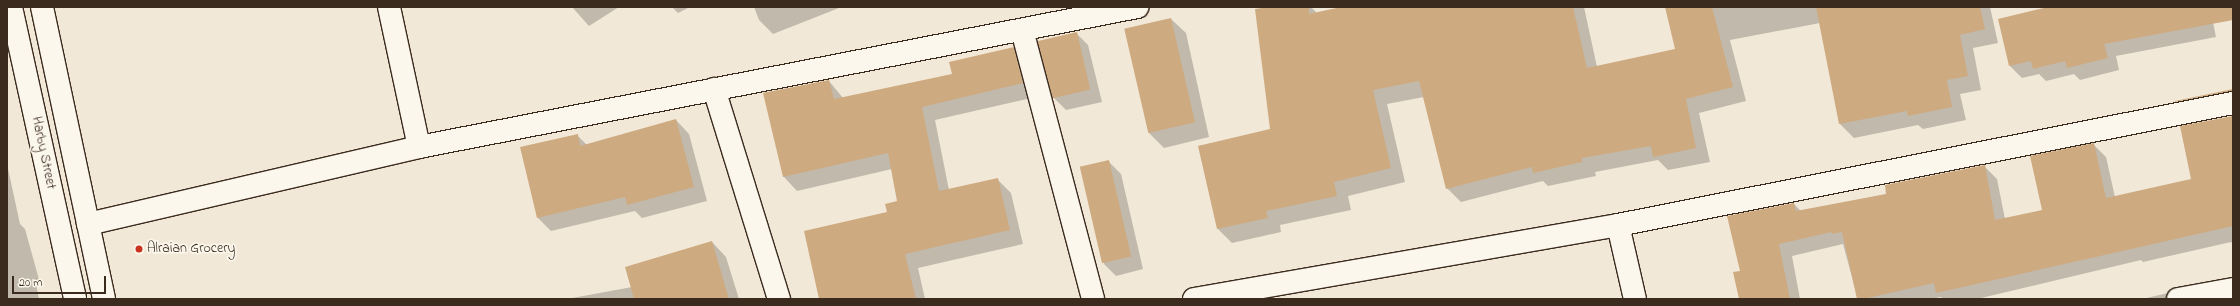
<!DOCTYPE html>
<html>
<head>
<meta charset="utf-8">
<style>
  body { margin:0 }
  #map { position:relative; width:2240px; height:306px; overflow:hidden; background:#f2e8d7; font-family:"Indie Flower",sans-serif }
  div>[style] { position:absolute }
  .shadow>* { inset:0; background:#0003 }
  .building>* { inset:0; background:#ceaa81; transform-origin:0 0 }
  .roads { filter:drop-shadow(1px 0 #3b2a1e) drop-shadow(-1px 0 #3b2a1e) drop-shadow(0 1px #3b2a1e) drop-shadow(0 -1px #3b2a1e) }
  .street>* { height:22px; margin:-11px; padding:0 11px; transform-origin:11px; border-radius:11px; background:#fbf7ec }
  .secondary>* { height:22px; margin:-11px; padding:0 11px; transform-origin:11px; border-radius:11px; background:#fbf7ec }
  .dots>* { width:11px; height:11px; translate:-50% -50%; box-sizing:border-box; border:2px solid #fbf7ec; border-radius:50% }
  span { translate:-50% -50%; white-space:nowrap; text-align:center; line-height:1.15; -webkit-text-stroke:3.5px #fbf7ec; paint-order:stroke }
  .street-label { font-size:14px; color:#3b2a1e }
  .poi-label { font-size:14px; color:#3b2a1e }
  .left { translate:0 -50%; text-align:left }
  .frame { position:absolute; inset:0; border:8px solid #3b2a1e; pointer-events:none }
  .scale { position:absolute; left:12px; top:276px; width:94px; height:18px; box-sizing:border-box; border:2px solid #3b2a1e; border-top:0; padding-left:5px; font-size:12px; line-height:14px; white-space:nowrap; color:#3b2a1e; -webkit-text-stroke:3px #fbf7ec; paint-order:stroke }
</style>
</head>
<body>
<div id="map">
  <div class="shadow">
    <div style="clip-path:polygon(572px 7px,619px 7px,589px 26px)"></div>
    <div style="clip-path:polygon(672px 7px,690px 7px,678px 13px)"></div>
    <div style="clip-path:polygon(754px 7px,839px 7px,839px 8px,773px 34px,759px 20px)"></div>
    <div style="clip-path:polygon(1278px 7px,1311px 7px,1317px 13px,1346px 7px,1584px 7px,1597px 67px,1676px 50px,1666px 7px,1990px 7px,1998px 43px,1973px 48px,1981px 90px,1960px 94px,1966px 120px,1923px 129px,1918px 125px,1854px 138px,1840px 124px,1820px 23px,1730px 40px,1746px 101px,1699px 113px,1710px 162px,1668px 170px,1658px 160px,1595px 172px,1596px 176px,1548px 186px,1543px 181px,1461px 202px,1447px 188px,1424px 97px,1387px 104px,1405px 182px,1348px 196px,1351px 210px,1280px 225px,1281px 232px,1232px 243px,1218px 229px,1199px 146px,1271px 130px)"></div>
    <div style="clip-path:polygon(2053px 7px,2210px 7px,2216px 37px,2116px 56px,2119px 70px,2080px 80px,2074px 74px,2046px 81px,2039px 74px,2022px 78px,2010px 66px)"></div>
    <div style="clip-path:polygon(1171px 19px,1186px 33px,1209px 137px,1164px 148px,1149px 133px,1125px 29px)"></div>
    <div style="clip-path:polygon(1076px 33px,1088px 45px,1102px 102px,1066px 110px,1054px 98px)"></div>
    <div style="clip-path:polygon(1013px 48px,1027px 61px,1036px 97px,935px 120px,949px 190px,997px 179px,1011px 193px,1023px 244px,918px 268px,925px 299px,840px 299px,888px 212px,899px 202px,892px 169px,797px 191px,784px 177px,764px 93px,829px 81px,843px 98px,953px 75px)"></div>
    <div style="clip-path:polygon(2233px 90px,2233px 105px,2189px 113px,2177px 102px)"></div>
    <div style="clip-path:polygon(2233px 117px,2233px 244px,2231px 242px,2143px 262px,2141px 260px,1977px 299px,1943px 299px,1941px 297px,1930px 299px,1858px 299px,1843px 244px,1792px 256px,1800px 299px,1740px 299px,1741px 272px,1794px 204px,1801px 211px,1888px 194px,1984px 166px,1997px 179px,2005px 219px,2043px 211px,2093px 144px,2106px 157px,2115px 197px,2193px 180px)"></div>
    <div style="clip-path:polygon(676px 120px,689px 134px,707px 201px,642px 218px,635px 211px,551px 231px,537px 217px,577px 135px,587px 145px)"></div>
    <div style="clip-path:polygon(1109px 162px,1121px 174px,1143px 269px,1116px 276px,1104px 264px)"></div>
    <div style="clip-path:polygon(7px 164px,20px 224px,25px 229px,40px 283px,36px 284px,39px 299px,7px 299px)"></div>
    <div style="clip-path:polygon(712px 242px,726px 257px,739px 299px,567px 299px,632px 287px)"></div>
    <div style="clip-path:polygon(2168px 293px,2174px 299px,2142px 299px)"></div>
  </div>
  <div class="building">
    <div style="clip-path:polygon(1269px 7px,1309px 7px,1309px 14px,1341px 7px,1573px 7px,1587px 68px,1675px 49px,1665px 7px,1712px 7px,1733px 87px,1686px 99px,1696px 148px,1653px 157px,1651px 146px,1582px 158px,1582px 162px,1533px 173px,1532px 167px,1446px 189px,1419px 81px,1373px 90px,1391px 168px,1334px 182px,1337px 196px,1266px 211px,1268px 218px,1217px 229px,1198px 146px,1270px 129px,1255px 9px)"></div>
    <div style="clip-path:polygon(1816px 7px,1980px 7px,1985px 29px,1960px 35px,1968px 76px,1947px 80px,1952px 107px,1908px 116px,1907px 111px,1839px 124px)"></div>
    <div style="clip-path:polygon(2048px 7px,2233px 7px,2233px 20px,2104px 44px,2108px 58px,2067px 68px,2065px 61px,2033px 69px,2031px 61px,2009px 66px,1998px 19px)"></div>
    <div style="left:1171px;top:18px;width:107px;height:48px;rotate:77deg"></div>
    <div style="left:1077px;top:32px;width:59px;height:41px;rotate:77deg"></div>
    <div style="clip-path:polygon(1014px 47px,1023px 83px,922px 107px,939px 191px,998px 178px,1010px 230px,905px 254px,916px 299px,819px 299px,804px 231px,887px 212px,885px 204px,897px 201px,888px 153px,783px 177px,763px 93px,829px 80px,834px 99px,952px 74px,949px 62px)"></div>
    <div style="clip-path:polygon(2233px 89px,2233px 91px,2175px 102px,2175px 101px)"></div>
    <div style="clip-path:polygon(2233px 116px,2233px 226px,1936px 293px,1934px 283px,1863px 299px,1857px 299px,1842px 232px,1832px 234px,1831px 232px,1779px 244px,1790px 299px,1739px 299px,1733px 272px,1740px 271px,1727px 216px,1794px 203px,1796px 211px,1886px 194px,1885px 185px,1985px 165px,1995px 220px,2042px 210px,2030px 156px,2094px 143px,2106px 198px,2191px 179px,2180px 126px)"></div>
    <div style="clip-path:polygon(676px 119px,694px 187px,627px 205px,625px 197px,537px 218px,520px 147px,578px 134px,580px 146px)"></div>
    <div style="left:1109px;top:160px;width:99px;height:30px;rotate:77deg"></div>
    <div style="clip-path:polygon(712px 241px,729px 299px,634px 299px,625px 267px)"></div>
  </div>
  <div class="roads">
    <div class="street">
      <div style="left:389px;top:7px;width:143px;rotate:77.9deg"></div>
      <div style="left:1022px;top:30px;width:278px;rotate:75.2deg"></div>
      <div style="left:714px;top:89px;width:220px;rotate:72.8deg"></div>
      <div style="left:88px;top:224px;width:340px;rotate:-13.1deg"></div>
      <div style="left:419px;top:147px;width:732px;rotate:-11.03deg"></div>
      <div style="left:1618px;top:225px;width:76px;rotate:77.1deg"></div>
      <div style="left:1194px;top:299px;width:430px;rotate:-9.9deg"></div>
      <div style="left:1618px;top:225px;width:627px;rotate:-11.22deg"></div>
      <div style="left:2178px;top:299px;width:56px;rotate:-10.3deg"></div>
    </div>
    <div class="secondary">
      <div style="left:11px;top:7px;width:299px;rotate:77.6deg"></div>
      <div style="left:42px;top:7px;width:299px;rotate:78deg"></div>
    </div>
  </div>
  <div class="dots">
    <div style="left:139px;top:249px;background:#c8321e"></div>
  </div>
  <div class="street-label">
    <span style="left:43px;top:153px;rotate:78deg">Harby Street</span>
  </div>
  <div class="poi-label">
    <span class="left" style="left:147px;top:249px">Alraian Grocery</span>
  </div>
  <div class="frame"></div>
  <div class="scale">20 m</div>
</div>
</body>
</html>
